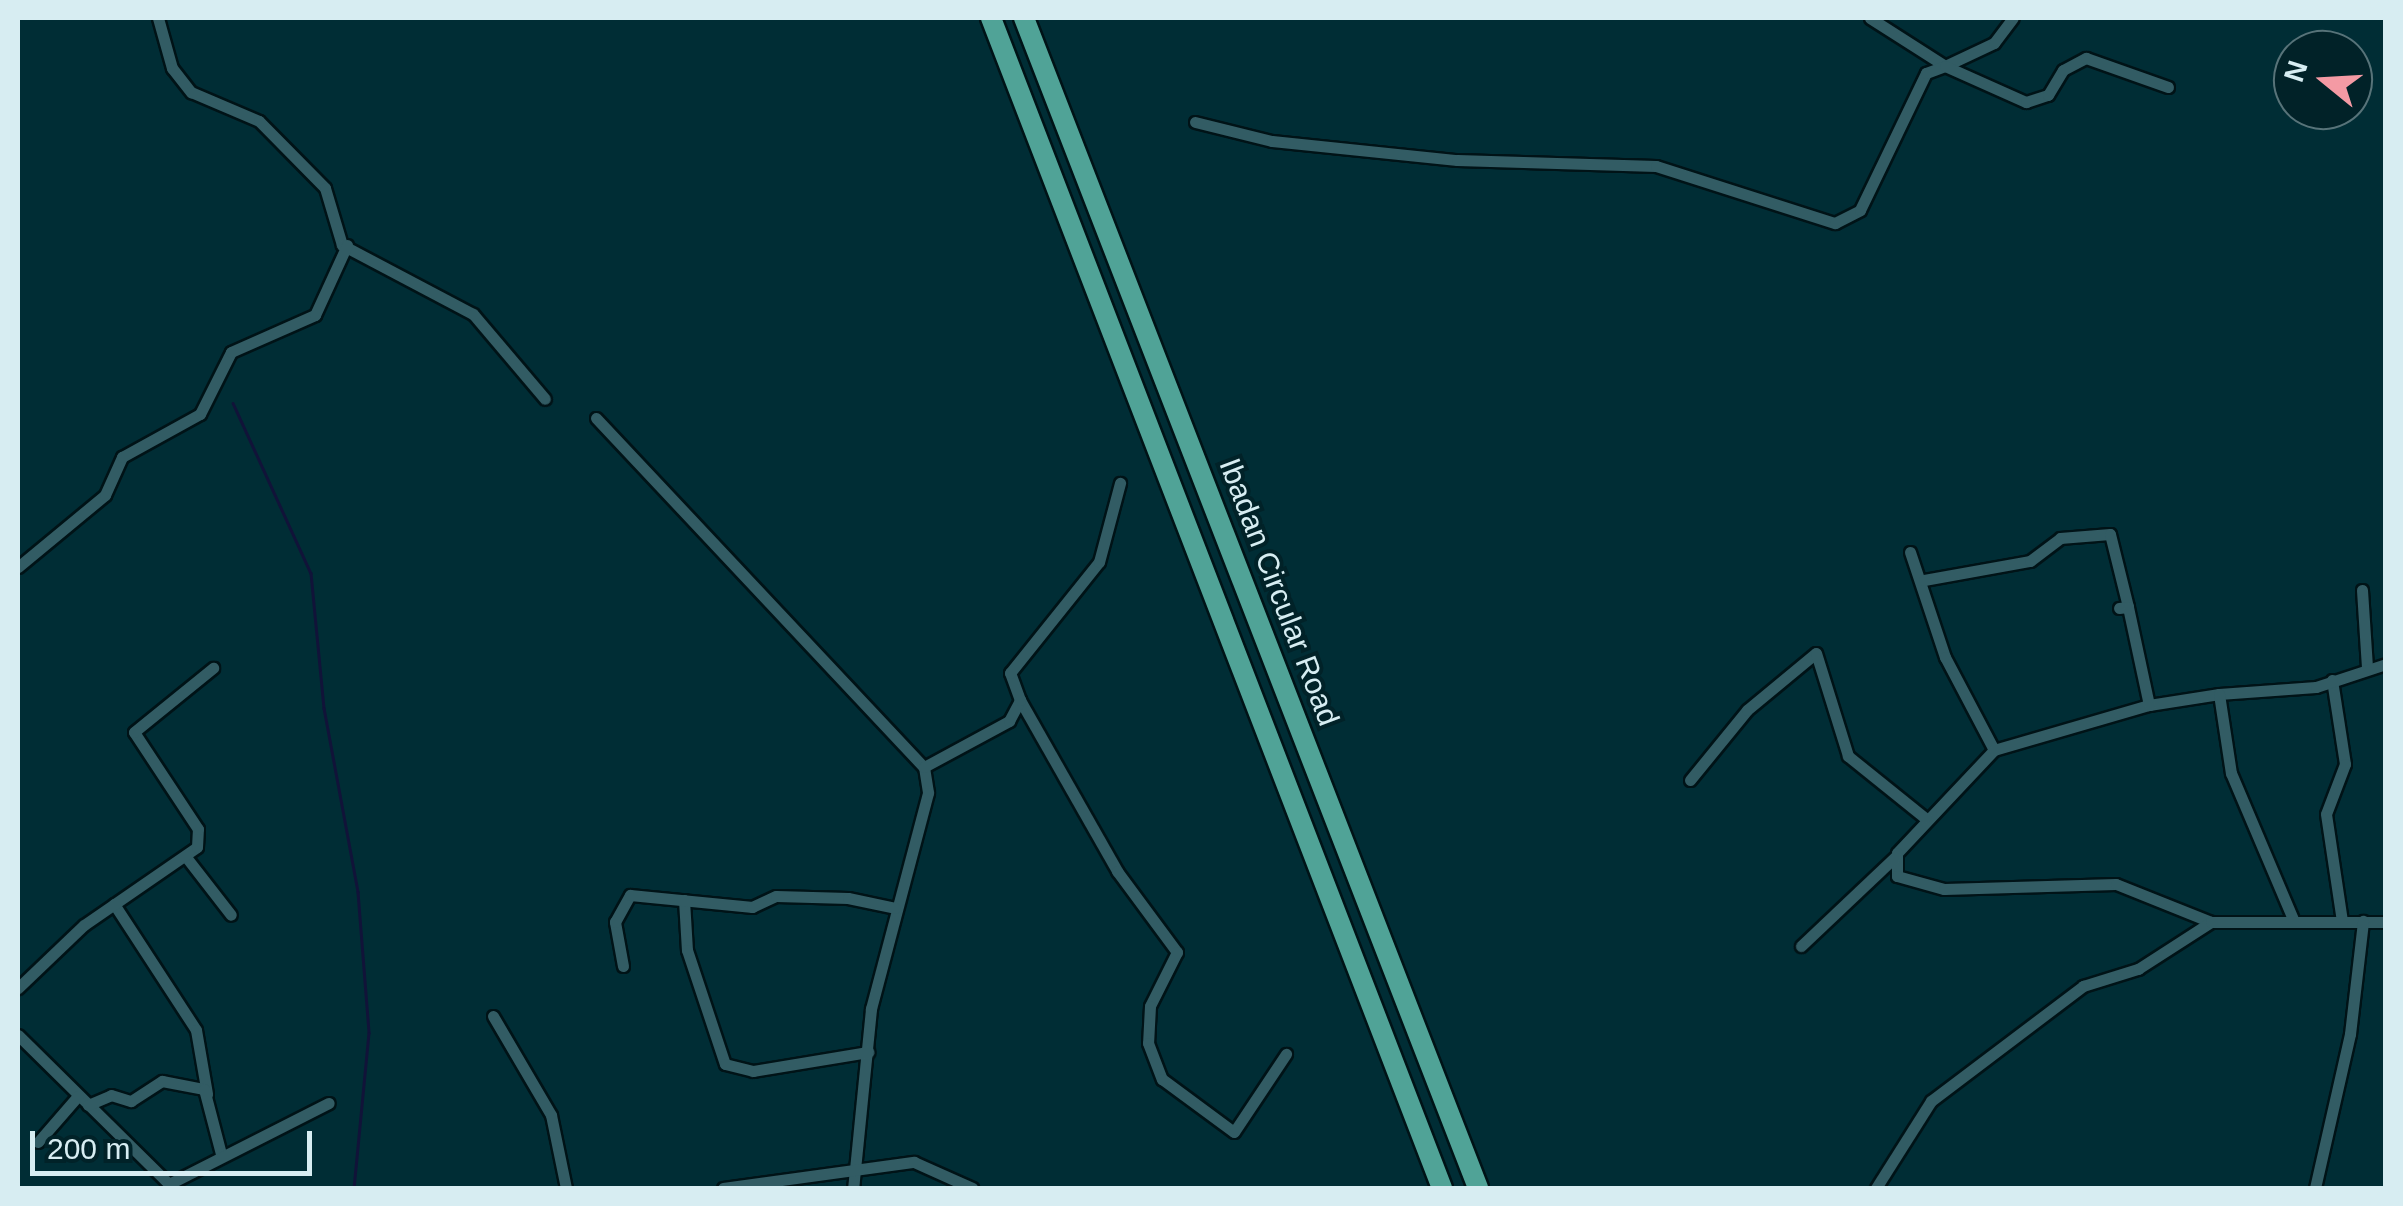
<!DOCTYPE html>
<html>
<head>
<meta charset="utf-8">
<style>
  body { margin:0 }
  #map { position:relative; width:2403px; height:1206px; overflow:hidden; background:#002d35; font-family:Arial,sans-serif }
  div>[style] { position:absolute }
  .stream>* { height:2.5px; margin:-1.25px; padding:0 1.25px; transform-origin:1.25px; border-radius:1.25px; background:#111339 }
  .roads { filter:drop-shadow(2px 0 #001317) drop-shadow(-2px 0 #001317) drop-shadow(0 2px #001317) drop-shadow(0 -2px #001317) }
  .minor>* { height:11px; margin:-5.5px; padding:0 5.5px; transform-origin:5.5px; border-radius:5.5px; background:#325c64 }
  .trunk>* { height:20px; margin:-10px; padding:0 10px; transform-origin:10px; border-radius:10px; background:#50a397 }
  span { translate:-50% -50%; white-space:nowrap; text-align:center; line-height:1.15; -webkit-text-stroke:8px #012228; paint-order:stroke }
  .street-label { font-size:30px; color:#d7edf2 }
  .frame { position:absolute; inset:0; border:20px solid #d7edf2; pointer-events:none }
  .north { position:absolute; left:2273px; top:30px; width:100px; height:100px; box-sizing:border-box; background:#012228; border:2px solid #577379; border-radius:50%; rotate:288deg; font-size:28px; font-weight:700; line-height:40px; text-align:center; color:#d7edf2 }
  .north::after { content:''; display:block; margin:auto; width:35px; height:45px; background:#f49aa4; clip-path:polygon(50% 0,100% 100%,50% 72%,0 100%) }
  .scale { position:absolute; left:30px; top:1131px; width:282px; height:45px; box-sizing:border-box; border:5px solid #d7edf2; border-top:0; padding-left:12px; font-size:30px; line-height:35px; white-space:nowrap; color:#d7edf2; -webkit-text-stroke:8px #012228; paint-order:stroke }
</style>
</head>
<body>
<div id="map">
  <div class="stream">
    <div style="left:233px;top:403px;width:187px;rotate:65.4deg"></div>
    <div style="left:311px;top:573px;width:136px;rotate:84.5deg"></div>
    <div style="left:324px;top:708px;width:187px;rotate:79.5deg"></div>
    <div style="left:358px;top:892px;width:141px;rotate:85.5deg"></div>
    <div style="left:369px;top:1033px;width:156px;rotate:95.5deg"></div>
  </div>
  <div class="roads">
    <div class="minor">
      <div style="left:158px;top:18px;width:52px;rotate:74.4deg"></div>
      <div style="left:172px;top:68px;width:31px;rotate:52deg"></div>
      <div style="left:191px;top:92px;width:74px;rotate:23.1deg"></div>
      <div style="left:259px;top:121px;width:94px;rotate:45.4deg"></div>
      <div style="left:325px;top:188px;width:59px;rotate:73.4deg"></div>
      <div style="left:342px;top:245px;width:148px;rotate:27.8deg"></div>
      <div style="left:473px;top:314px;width:111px;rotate:49.7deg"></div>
      <div style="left:1870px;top:18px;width:89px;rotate:32.6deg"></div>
      <div style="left:1945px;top:66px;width:54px;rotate:-25.1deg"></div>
      <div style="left:1994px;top:43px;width:31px;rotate:-53deg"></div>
      <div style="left:1195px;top:122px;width:79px;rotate:13.9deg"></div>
      <div style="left:1272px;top:141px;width:186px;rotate:5.9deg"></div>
      <div style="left:1457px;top:160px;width:199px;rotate:1.7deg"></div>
      <div style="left:1656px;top:166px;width:188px;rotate:17.7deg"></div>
      <div style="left:1835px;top:223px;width:28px;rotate:-27deg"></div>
      <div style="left:1860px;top:210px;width:152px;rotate:-64.3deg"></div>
      <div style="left:1926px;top:73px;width:20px;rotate:-20deg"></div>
      <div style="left:1945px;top:66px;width:89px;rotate:24deg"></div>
      <div style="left:2026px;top:102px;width:23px;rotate:-18deg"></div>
      <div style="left:2048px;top:95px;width:29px;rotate:-59deg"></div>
      <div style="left:2063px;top:70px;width:26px;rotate:-28deg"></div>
      <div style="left:2086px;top:58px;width:87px;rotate:19.5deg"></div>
      <div style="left:596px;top:418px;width:479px;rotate:46.8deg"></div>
      <div style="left:924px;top:767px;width:26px;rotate:81deg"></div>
      <div style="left:928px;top:793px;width:223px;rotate:104.8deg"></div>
      <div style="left:871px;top:1009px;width:180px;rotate:95.7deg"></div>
      <div style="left:1910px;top:552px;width:111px;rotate:71.6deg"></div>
      <div style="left:1945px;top:657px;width:105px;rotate:62.2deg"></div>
      <div style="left:1994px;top:750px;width:141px;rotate:133.3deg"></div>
      <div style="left:1897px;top:853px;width:23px;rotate:90deg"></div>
      <div style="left:1897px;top:876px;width:49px;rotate:15.5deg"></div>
      <div style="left:1944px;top:889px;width:172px;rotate:-1.7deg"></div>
      <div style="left:2116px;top:884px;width:102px;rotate:21.8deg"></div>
      <div style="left:18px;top:567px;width:113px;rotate:-39.6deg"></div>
      <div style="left:105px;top:495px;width:42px;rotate:-65.9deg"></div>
      <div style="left:122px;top:457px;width:89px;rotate:-28.9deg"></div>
      <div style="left:200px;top:414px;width:69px;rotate:-63.4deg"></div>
      <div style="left:231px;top:352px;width:92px;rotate:-23.8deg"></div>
      <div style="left:315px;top:315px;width:77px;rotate:-65.4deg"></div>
      <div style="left:1924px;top:580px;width:108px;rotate:-10.2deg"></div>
      <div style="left:2030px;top:561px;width:38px;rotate:-37deg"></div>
      <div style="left:2060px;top:538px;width:50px;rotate:-4.6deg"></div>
      <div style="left:2110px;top:534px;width:75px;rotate:76.1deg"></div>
      <div style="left:2128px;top:607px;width:9px;rotate:174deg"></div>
      <div style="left:2362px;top:590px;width:77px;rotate:86.3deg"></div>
      <div style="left:2332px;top:680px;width:85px;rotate:81.2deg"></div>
      <div style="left:2345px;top:764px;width:53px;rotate:110.8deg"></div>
      <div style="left:2326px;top:814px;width:108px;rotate:81.5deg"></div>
      <div style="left:2219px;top:694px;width:97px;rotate:-4.1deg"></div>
      <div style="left:2316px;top:687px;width:74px;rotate:-18.2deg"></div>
      <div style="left:1020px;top:700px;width:197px;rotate:60.4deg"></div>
      <div style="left:1117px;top:871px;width:101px;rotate:53.5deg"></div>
      <div style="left:1177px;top:952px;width:60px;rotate:116.6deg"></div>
      <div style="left:1150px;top:1006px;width:37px;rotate:93deg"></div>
      <div style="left:1148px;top:1043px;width:39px;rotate:69deg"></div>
      <div style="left:1162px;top:1079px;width:89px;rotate:36.4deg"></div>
      <div style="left:1234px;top:1132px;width:94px;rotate:-56.3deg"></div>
      <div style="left:2149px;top:705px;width:71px;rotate:-8.9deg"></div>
      <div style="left:2219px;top:694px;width:80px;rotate:81.4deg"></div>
      <div style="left:2231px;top:773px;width:159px;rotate:67deg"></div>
      <div style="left:1994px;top:750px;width:161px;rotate:-16.2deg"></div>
      <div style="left:2149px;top:705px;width:100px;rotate:-102.1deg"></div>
      <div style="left:924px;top:767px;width:97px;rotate:-28.4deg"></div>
      <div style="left:1009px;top:721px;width:24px;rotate:-62deg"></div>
      <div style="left:1020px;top:700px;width:29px;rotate:-110deg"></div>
      <div style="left:1010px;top:673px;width:142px;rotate:-51.3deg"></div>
      <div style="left:1099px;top:562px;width:82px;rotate:-75.1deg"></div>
      <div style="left:1690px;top:780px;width:90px;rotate:-50.8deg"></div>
      <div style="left:1747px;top:710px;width:89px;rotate:-39.6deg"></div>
      <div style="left:1816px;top:653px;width:108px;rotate:72.7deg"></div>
      <div style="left:1848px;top:756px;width:99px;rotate:38.8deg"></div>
      <div style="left:186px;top:857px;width:73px;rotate:52.2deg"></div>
      <div style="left:684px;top:900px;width:50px;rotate:86.6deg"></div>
      <div style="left:687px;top:950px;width:120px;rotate:71.6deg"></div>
      <div style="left:725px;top:1064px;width:29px;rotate:14deg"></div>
      <div style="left:753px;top:1071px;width:117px;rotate:-9.4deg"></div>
      <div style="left:114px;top:904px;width:150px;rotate:56.9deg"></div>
      <div style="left:196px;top:1030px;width:65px;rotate:80.2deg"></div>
      <div style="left:1801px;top:946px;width:129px;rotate:-43.4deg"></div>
      <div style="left:623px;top:966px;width:45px;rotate:-100.3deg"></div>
      <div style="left:615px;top:922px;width:31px;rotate:-61deg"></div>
      <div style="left:630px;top:895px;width:123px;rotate:5.6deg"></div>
      <div style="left:752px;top:907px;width:26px;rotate:-25deg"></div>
      <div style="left:776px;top:896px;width:72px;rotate:1.6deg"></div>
      <div style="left:848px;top:898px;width:48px;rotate:12deg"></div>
      <div style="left:18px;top:988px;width:91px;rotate:-43.7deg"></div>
      <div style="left:84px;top:925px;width:137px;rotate:-34.6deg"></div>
      <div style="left:197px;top:847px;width:18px;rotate:-87deg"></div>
      <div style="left:198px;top:829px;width:116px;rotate:-123.4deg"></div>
      <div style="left:134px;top:732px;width:102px;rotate:-39deg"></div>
      <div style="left:493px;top:1016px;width:115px;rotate:59.6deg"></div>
      <div style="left:551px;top:1115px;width:75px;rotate:78.4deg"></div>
      <div style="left:18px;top:1035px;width:218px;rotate:44.6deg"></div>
      <div style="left:88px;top:1105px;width:25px;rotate:-23deg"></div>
      <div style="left:111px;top:1095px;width:21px;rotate:17deg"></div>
      <div style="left:131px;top:1101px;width:37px;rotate:-33deg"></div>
      <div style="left:162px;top:1081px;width:43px;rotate:10.8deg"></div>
      <div style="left:204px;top:1089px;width:67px;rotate:75.3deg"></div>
      <div style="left:38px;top:1142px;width:61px;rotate:-49deg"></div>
      <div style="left:169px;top:1184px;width:179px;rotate:-26.9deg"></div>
      <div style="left:723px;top:1188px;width:193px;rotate:-7.8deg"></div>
      <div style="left:914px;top:1162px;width:64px;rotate:24.1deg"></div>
      <div style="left:1876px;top:1188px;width:103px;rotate:-57.7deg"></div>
      <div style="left:1931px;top:1101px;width:191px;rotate:-37.1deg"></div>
      <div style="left:2083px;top:986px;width:58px;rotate:-17.2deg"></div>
      <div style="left:2138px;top:969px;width:87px;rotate:-32.8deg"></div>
      <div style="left:2211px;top:922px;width:175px"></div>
      <div style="left:2315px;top:1188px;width:158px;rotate:-77.2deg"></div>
      <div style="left:2350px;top:1034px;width:114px;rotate:-83.4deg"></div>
    </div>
    <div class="trunk">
      <div style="left:991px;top:18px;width:1254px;rotate:68.92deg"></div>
      <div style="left:1024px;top:18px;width:1255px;rotate:68.79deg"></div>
    </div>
  </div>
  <div class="street-label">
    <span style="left:1279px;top:592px;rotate:69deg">Ibadan Circular Road</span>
  </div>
  <div class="frame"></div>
  <div class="north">N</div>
  <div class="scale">200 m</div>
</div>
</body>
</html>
